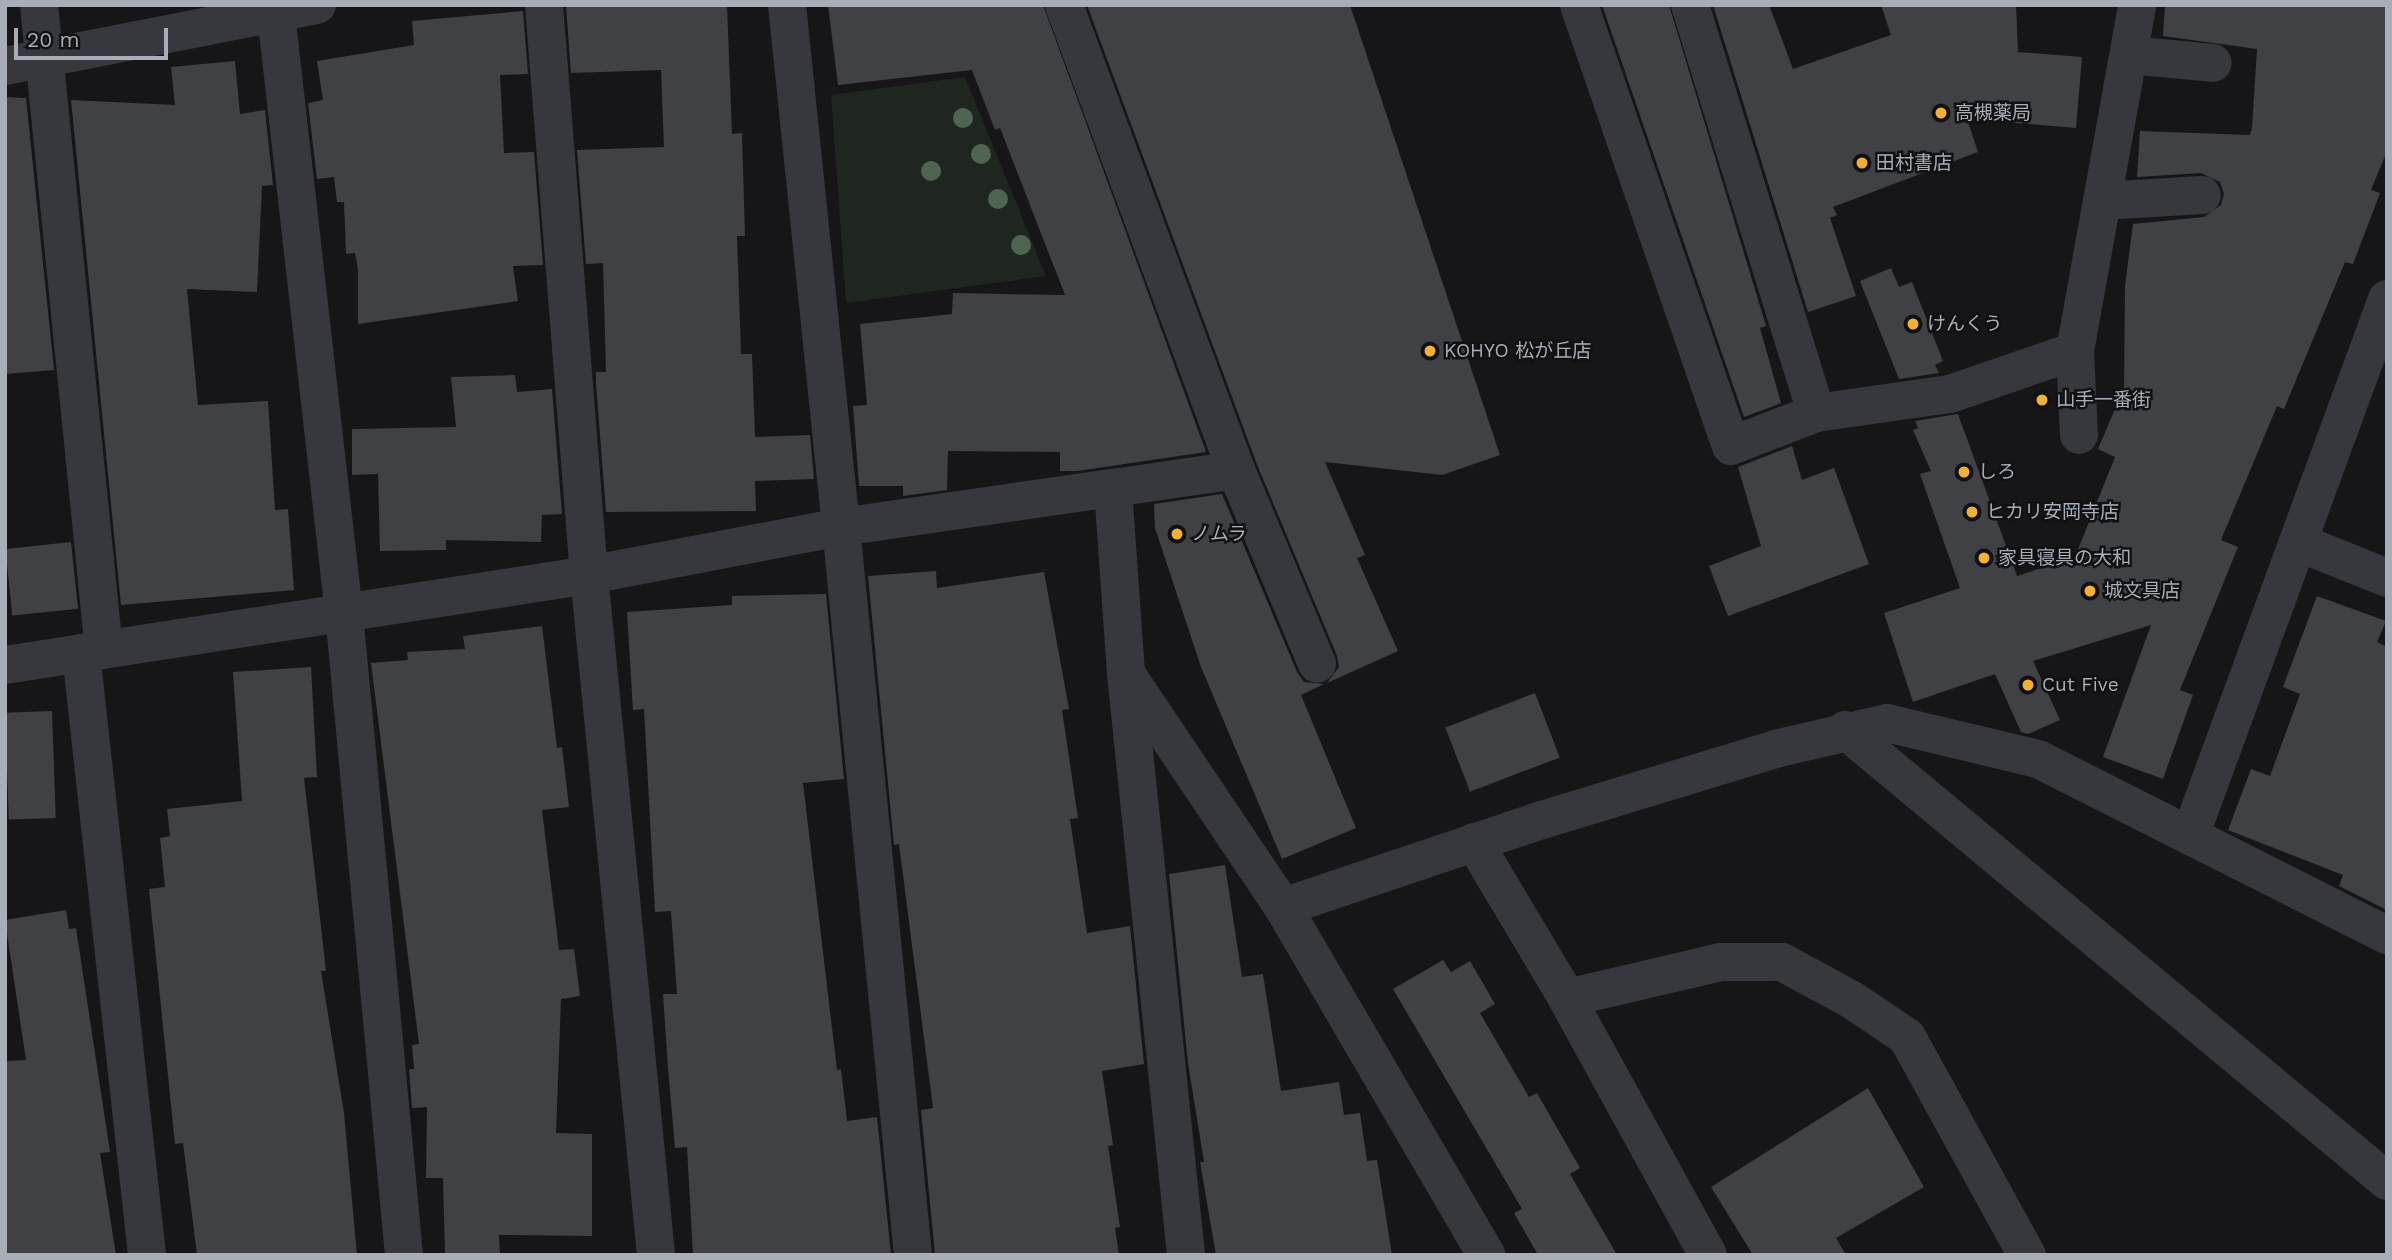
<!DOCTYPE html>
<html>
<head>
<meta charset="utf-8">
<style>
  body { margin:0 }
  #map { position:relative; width:2392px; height:1260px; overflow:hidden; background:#161618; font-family:"Work Sans","Noto Sans JP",sans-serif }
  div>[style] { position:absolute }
  .green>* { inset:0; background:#1e261f }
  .building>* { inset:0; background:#404145; transform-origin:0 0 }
  .street>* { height:38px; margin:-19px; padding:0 19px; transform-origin:19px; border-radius:19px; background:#37383d }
  .trees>* { width:20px; height:20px; margin:-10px; border-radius:50%; background:#506452 }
  .dots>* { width:19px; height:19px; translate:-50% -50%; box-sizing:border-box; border:4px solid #111113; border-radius:50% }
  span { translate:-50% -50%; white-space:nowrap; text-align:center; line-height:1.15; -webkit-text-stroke:5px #111113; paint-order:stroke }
  .poi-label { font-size:19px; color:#a8adb8 }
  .left { translate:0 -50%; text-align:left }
  .frame { position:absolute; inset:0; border:7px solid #a8adb8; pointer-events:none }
  .scale { position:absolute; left:14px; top:28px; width:154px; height:32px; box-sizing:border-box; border:4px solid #a8adb8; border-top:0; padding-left:9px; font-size:21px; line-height:24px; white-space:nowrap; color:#a8adb8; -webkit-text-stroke:5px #111113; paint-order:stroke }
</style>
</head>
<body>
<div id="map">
  <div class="green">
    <div style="clip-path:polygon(965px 77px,1046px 276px,846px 303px,831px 95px)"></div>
  </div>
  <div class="building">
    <div style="clip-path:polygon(727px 5px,732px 134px,742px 133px,745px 236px,737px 236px,741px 354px,752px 354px,755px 437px,810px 435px,814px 479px,755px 481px,756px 511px,606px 512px,596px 384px,596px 372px,606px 372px,603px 263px,586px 264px,577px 150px,664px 147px,661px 70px,571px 73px,566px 6px)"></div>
    <div style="clip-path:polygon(828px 5px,1043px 5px,1206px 452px,1077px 471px,1060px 471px,1060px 452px,948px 451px,947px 490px,903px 496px,903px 486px,859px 486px,853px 406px,867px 405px,860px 324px,952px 314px,953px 293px,1065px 295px,1000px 128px,995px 130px,972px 70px,838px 85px)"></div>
    <div style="clip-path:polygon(1087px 5px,1350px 5px,1500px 455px,1442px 475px,1325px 462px,1365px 555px,1357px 558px,1398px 651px,1327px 683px,1339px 667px,1337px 656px,1256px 462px)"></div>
    <div style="clip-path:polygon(1602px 5px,1669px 5px,1766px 326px,1760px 328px,1781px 403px,1744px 417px)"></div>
    <div style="clip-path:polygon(1713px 5px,1769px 5px,1793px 69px,1891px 35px,1881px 5px,2016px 5px,2018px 52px,2082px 57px,2076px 128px,1967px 119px,1978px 152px,1833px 207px,1837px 215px,1830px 218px,1856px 296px,1808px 312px)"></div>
    <div style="clip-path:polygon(2165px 5px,2387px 5px,2387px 151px,2371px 190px,2380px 193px,2353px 264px,2345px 262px,2284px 409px,2277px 406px,2221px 540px,2238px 547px,2180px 690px,2193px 695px,2163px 779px,2103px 757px,2151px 625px,2033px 661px,2060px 720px,2028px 734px,2021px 732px,1995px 674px,1913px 702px,1884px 613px,1960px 588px,1920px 474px,1931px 471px,1913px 430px,1918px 428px,1915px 421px,1958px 414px,2017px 576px,2075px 557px,2115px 457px,2098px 449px,2124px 388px,2125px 286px,2133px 224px,2204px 217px,2221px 205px,2224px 194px,2220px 182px,2201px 173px,2137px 177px,2140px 131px,2250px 135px,2252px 128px,2257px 49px,2163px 36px)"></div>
    <div style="clip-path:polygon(523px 11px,528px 74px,500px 75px,504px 153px,534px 152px,543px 265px,513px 266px,518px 301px,358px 324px,358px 269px,355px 253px,346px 254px,344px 202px,337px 202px,334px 177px,317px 179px,308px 103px,323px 100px,317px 61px,414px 45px,412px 21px)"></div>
    <div style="clip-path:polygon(235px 61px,240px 114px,265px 110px,273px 185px,262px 186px,257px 292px,187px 289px,198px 405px,268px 401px,275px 510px,288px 509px,294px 590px,121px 605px,71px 100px,175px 105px,171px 67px)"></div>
    <div style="clip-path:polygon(5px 97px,26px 98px,54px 370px,5px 374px)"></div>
    <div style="clip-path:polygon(1891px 268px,1899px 287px,1912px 282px,1943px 361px,1935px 365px,1939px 373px,1899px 379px,1860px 281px)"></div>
    <div style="clip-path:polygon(515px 375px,517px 392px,552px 389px,562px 514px,542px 515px,541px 542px,446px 540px,446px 550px,380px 551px,378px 474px,352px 475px,352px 429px,456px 427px,451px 377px)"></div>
    <div style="clip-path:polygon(1792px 446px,1802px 480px,1834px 468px,1869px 564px,1728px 616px,1709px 566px,1761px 546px,1738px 467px)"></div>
    <div style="clip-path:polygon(1222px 494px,1297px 672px,1304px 682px,1324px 684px,1301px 695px,1356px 828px,1282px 859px,1201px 667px,1155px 528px,1154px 504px)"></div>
    <div style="left:71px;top:542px;width:67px;height:66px;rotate:84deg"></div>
    <div style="clip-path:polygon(936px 571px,937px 588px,1044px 572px,1069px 709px,1062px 710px,1078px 818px,1070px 819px,1087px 933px,1130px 926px,1144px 1064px,1102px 1071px,1113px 1145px,1108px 1146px,1120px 1227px,1115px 1228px,1119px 1255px,935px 1255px,921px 1110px,933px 1108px,899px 844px,894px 845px,868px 576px)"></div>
    <div style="clip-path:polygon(826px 594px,844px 779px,803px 783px,837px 1070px,841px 1069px,847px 1121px,877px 1117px,891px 1255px,693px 1255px,687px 1147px,675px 1148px,668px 1068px,663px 994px,677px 994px,671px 911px,655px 912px,644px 709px,633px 710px,627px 612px,732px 605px,732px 596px)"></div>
    <div style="clip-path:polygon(2317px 596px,2386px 621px,2377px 642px,2387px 647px,2387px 910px,2339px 886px,2343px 875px,2228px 830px,2251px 769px,2270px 776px,2300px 694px,2283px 687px)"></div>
    <div style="clip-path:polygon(542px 626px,557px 748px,562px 747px,569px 807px,542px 810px,559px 950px,574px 949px,580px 996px,561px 999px,556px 1133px,592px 1134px,592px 1236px,499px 1235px,500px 1255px,445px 1255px,443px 1178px,426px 1178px,427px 1107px,412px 1108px,409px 1069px,414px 1069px,412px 1045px,419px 1044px,371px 663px,408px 660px,407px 652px,465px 649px,463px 636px)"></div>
    <div style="clip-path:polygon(311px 667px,317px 777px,304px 778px,326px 971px,321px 971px,344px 1113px,357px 1255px,197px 1255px,183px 1143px,175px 1144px,149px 889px,165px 887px,160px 838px,170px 836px,167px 809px,242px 801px,233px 672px)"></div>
    <div style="left:1535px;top:693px;width:69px;height:96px;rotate:69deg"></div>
    <div style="left:52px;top:711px;width:107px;height:47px;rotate:88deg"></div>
    <div style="clip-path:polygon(1225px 865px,1242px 977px,1263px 974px,1281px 1091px,1339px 1082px,1344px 1115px,1360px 1113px,1367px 1161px,1377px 1160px,1392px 1255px,1216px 1255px,1200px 1162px,1204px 1162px,1188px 1063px,1169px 874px)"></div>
    <div style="clip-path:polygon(66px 910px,69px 929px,76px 928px,110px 1152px,100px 1153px,116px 1255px,5px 1255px,5px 1061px,26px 1060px,5px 920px)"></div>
    <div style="clip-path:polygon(1443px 960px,1451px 972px,1470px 961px,1495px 1004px,1480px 1013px,1529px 1097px,1537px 1093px,1580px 1168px,1570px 1174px,1617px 1255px,1538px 1255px,1514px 1213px,1522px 1209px,1393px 989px)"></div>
    <div style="clip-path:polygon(1868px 1088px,1924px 1187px,1836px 1238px,1846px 1255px,1753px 1255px,1711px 1187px)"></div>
  </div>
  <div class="street">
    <div style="left:39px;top:5px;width:648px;rotate:84.25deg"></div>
    <div style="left:275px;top:5px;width:612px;rotate:83.53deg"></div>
    <div style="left:344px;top:613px;width:645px;rotate:84.66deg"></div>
    <div style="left:544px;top:5px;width:572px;rotate:85.49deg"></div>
    <div style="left:589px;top:575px;width:683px;rotate:84.37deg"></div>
    <div style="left:787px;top:5px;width:525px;rotate:84.09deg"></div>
    <div style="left:841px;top:527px;width:275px;rotate:-8.2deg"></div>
    <div style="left:1113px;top:488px;width:186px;rotate:86deg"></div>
    <div style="left:1126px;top:674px;width:584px;rotate:84.1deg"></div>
    <div style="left:1064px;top:5px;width:496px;rotate:69.7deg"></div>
    <div style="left:1579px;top:5px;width:466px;rotate:71deg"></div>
    <div style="left:1731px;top:446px;width:91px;rotate:-21.2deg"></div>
    <div style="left:1816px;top:413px;width:135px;rotate:-8.1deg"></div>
    <div style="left:1950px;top:394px;width:132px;rotate:-19deg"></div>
    <div style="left:2075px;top:351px;width:84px;rotate:87.3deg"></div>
    <div style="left:1690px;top:5px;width:427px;rotate:72.8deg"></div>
    <div style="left:2129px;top:55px;width:84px;rotate:5.4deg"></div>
    <div style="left:5px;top:66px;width:318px;rotate:-11.1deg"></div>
    <div style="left:2102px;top:201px;width:100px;rotate:-3.4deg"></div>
    <div style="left:2075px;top:351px;width:352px;rotate:-79.8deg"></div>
    <div style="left:1113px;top:488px;width:124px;rotate:-8.3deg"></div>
    <div style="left:1236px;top:470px;width:210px;rotate:67.3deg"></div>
    <div style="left:2300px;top:543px;width:94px;rotate:21.9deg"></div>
    <div style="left:81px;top:653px;width:606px;rotate:83.74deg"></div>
    <div style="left:5px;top:665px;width:591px;rotate:-8.76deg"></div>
    <div style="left:589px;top:575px;width:257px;rotate:-10.8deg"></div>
    <div style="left:841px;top:527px;width:732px;rotate:84.35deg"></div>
    <div style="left:1129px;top:678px;width:276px;rotate:56.1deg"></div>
    <div style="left:1283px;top:907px;width:403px;rotate:59.7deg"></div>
    <div style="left:1845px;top:730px;width:705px;rotate:39.76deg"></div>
    <div style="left:2190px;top:836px;width:572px;rotate:-69.85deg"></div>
    <div style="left:1474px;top:842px;width:182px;rotate:59.2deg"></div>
    <div style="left:1283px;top:907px;width:273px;rotate:-18.6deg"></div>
    <div style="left:1542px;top:820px;width:244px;rotate:-16.9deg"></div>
    <div style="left:1775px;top:749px;width:115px;rotate:-13.1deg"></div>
    <div style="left:1887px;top:723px;width:155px;rotate:13.4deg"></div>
    <div style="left:2038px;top:759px;width:391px;rotate:26.8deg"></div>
    <div style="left:1708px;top:1255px;width:293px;rotate:-118.8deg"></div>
    <div style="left:1567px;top:998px;width:158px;rotate:-13.2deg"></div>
    <div style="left:1721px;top:962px;width:61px"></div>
    <div style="left:1782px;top:962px;width:80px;rotate:28.5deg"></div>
    <div style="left:1852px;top:1000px;width:66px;rotate:33.9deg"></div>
    <div style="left:1907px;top:1037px;width:249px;rotate:61.2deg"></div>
  </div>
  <div class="trees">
    <div style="left:963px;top:118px"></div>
    <div style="left:981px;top:154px"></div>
    <div style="left:931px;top:171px"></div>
    <div style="left:998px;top:199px"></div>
    <div style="left:1021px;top:245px"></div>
  </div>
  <div class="dots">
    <div style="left:1941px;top:113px;background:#f2b134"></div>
    <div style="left:1862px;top:163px;background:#f2b134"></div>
    <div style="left:1913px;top:324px;background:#f2b134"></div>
    <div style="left:1430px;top:351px;background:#f2b134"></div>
    <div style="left:2042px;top:400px;background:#f2b134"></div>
    <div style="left:1964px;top:472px;background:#f2b134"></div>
    <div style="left:1972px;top:512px;background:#f2b134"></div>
    <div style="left:1177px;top:534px;background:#f2b134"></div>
    <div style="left:1984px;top:558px;background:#f2b134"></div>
    <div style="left:2090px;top:591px;background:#f2b134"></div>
    <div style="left:2028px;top:685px;background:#f2b134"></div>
  </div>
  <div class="poi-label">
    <span class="left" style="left:1955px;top:113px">高槻薬局</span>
    <span class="left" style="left:1876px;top:163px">田村書店</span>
    <span class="left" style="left:1927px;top:324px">けんくう</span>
    <span class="left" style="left:1444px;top:351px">KOHYO 松が丘店</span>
    <span class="left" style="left:2056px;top:400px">山手一番街</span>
    <span class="left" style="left:1978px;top:472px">しろ</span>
    <span class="left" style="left:1986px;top:512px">ヒカリ安岡寺店</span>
    <span class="left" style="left:1191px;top:534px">ノムラ</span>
    <span class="left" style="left:1998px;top:558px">家具寝具の大和</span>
    <span class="left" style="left:2104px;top:591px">城文具店</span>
    <span class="left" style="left:2042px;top:685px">Cut Five</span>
  </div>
  <div class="frame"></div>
  <div class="scale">20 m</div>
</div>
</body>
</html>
